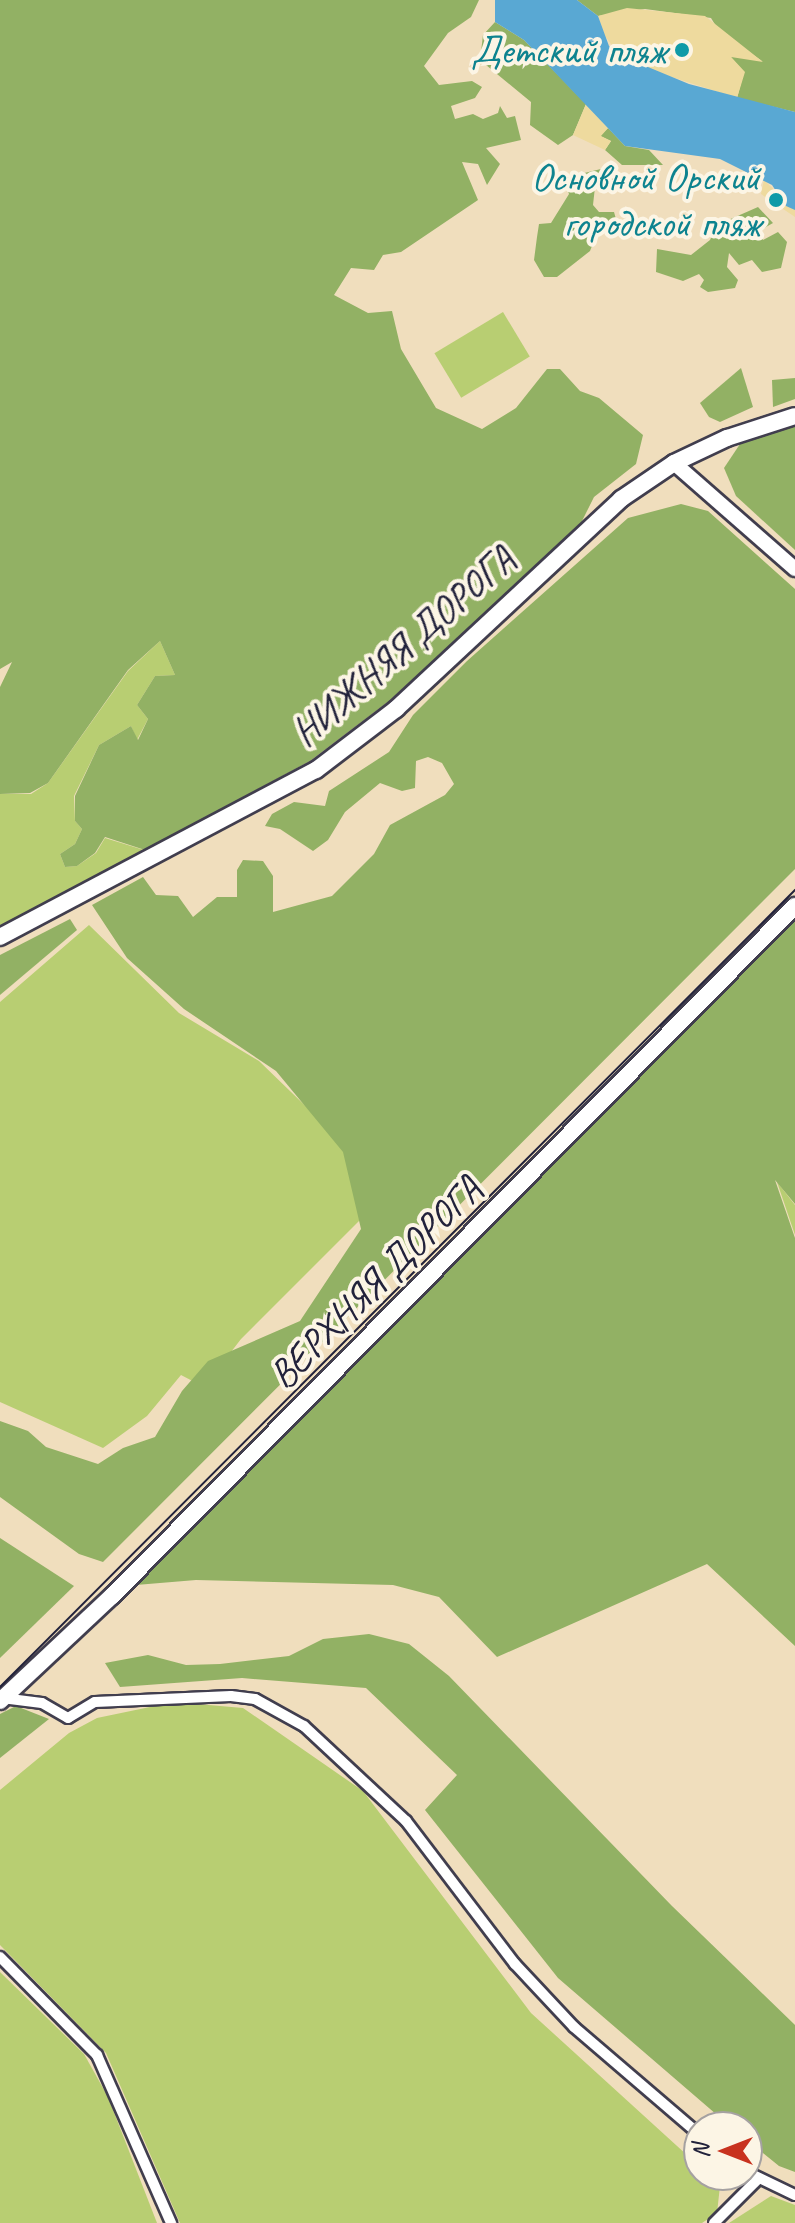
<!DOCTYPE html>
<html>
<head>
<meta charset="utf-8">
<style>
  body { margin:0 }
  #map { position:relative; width:795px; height:2223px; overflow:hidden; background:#f0debd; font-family:Caveat,sans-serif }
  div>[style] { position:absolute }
  .green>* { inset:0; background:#b8ce72; transform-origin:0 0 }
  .forest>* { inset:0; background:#92b164 }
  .sand>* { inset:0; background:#eeda9e }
  .water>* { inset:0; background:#59a8d3 }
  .roads { filter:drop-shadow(2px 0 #413e4e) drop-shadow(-2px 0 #413e4e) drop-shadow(0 2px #413e4e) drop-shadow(0 -2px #413e4e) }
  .minor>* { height:10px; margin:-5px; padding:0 5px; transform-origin:5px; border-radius:5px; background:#fff }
  .secondary>* { height:14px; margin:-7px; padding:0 7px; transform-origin:7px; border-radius:7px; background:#fff }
  .primary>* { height:16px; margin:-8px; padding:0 8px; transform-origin:8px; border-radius:8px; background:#fff }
  .tram>* { height:2px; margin:-1px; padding:0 1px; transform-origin:1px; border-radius:1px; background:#22223b }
  .dots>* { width:22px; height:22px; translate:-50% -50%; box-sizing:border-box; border:4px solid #fcf5e5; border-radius:50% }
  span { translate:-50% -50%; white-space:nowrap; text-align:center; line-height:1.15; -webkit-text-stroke:8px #fcf5e5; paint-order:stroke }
  .culture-label { font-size:40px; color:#0d838f }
  .right { translate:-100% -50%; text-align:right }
  .street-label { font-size:40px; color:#22223b }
  .north { position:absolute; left:683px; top:2111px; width:80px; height:80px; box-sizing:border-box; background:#fcf5e5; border:2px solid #a5a1a1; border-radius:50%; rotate:270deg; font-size:22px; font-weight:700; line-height:32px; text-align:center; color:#22223b }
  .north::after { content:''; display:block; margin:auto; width:28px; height:36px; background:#c8321e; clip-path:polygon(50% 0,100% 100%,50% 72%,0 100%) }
</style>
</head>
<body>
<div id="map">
  <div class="green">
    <div style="left:503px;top:312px;width:52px;height:80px;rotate:59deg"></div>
    <div style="clip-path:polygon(160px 641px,175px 675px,155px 676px,137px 705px,148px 719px,137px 740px,131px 726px,99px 745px,74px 796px,75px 821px,82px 829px,75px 844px,60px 854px,65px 867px,77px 866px,96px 853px,105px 838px,144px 850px,0 926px,0 794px,31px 794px,48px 783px,128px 671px)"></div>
    <div style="clip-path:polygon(89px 925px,179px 1013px,259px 1061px,354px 1153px,380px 1200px,241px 1339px,204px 1387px,181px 1375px,147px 1416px,103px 1448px,0 1402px,0 1002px)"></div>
    <div style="clip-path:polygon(777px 1182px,795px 1205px,795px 1235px)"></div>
    <div style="clip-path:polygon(174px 1702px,243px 1708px,363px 1791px,531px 2013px,699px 2166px,699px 2175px,709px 2175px,720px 2186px,717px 2213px,702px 2223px,180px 2223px,106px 2053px,0 1945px,0 1790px,69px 1733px,97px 1718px)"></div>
    <div style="clip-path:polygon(0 1972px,84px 2054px,108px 2097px,157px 2223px,0 2223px)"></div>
    <div style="clip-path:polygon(771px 2196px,795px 2205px,795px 2223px,729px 2223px)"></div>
  </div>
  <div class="forest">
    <div style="clip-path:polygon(0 0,479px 0,471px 17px,448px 33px,424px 66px,439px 85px,472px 81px,482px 87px,475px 98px,451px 106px,455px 119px,473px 114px,483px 119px,498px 113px,500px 106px,507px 118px,515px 116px,521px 140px,486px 148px,500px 164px,487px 185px,478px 164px,462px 162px,478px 200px,401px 252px,383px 255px,374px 270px,351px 268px,334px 295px,368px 313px,392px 311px,401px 349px,436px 408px,482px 429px,516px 408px,547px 369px,560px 369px,580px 391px,599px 398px,643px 435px,636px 464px,594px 497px,577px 531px,389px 701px,310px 761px,145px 850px,105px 837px,95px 853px,77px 866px,65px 867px,60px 854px,75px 844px,82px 829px,75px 821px,75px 796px,99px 745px,131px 726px,138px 740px,148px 719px,137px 705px,155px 676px,175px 675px,160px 641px,128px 670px,48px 783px,30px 793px,0 794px,0 687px,12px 662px,0 669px)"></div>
    <div style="clip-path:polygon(577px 0,795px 0,795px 112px,737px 98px,744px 72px,730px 56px,762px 61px,719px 31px,711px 18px,645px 9px,598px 16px)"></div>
    <div style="clip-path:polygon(495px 22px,524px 40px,586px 104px,573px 135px,558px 145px,530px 125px,531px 102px,480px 60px,483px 35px)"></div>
    <div style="clip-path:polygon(608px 128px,625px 146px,649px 150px,663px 165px,622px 165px,605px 150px,611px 141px,600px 136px)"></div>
    <div style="clip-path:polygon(605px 168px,618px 187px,606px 183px,595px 187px,593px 205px,599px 212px,614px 212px,616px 219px,597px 233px,590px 251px,557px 277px,544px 277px,534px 260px,537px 237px,539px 224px,551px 223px,569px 194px,564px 178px)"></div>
    <div style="clip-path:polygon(758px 207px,773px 223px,759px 231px,763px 240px,778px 232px,787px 242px,781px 268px,762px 272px,752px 260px,739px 265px,729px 253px,727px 267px,738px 280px,735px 288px,708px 292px,700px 287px,704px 280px,699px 274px,683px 281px,656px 272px,657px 249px,691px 255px,710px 240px,717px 225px)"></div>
    <div style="clip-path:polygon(741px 368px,753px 407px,720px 422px,709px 417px,700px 403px)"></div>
    <div style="clip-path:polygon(795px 378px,795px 399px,773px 407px,772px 380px)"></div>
    <div style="clip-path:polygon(795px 421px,795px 550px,736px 496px,724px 468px,744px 438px)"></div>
    <div style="clip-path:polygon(681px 504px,708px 511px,795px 589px,795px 869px,103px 1562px,79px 1554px,0 1497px,0 1421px,28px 1431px,46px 1447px,98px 1464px,123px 1448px,155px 1437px,182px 1391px,208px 1361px,300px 1321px,361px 1229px,343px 1152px,276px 1071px,184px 1009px,127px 958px,92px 905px,143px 877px,156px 895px,178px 896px,193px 917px,217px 897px,237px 897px,237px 870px,243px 860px,263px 861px,273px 876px,273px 912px,332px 896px,374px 854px,390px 825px,445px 795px,454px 784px,442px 763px,428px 757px,416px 761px,415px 788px,402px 791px,380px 783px,345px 812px,328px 840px,313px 851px,280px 829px,265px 826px,272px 814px,294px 802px,325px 806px,329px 791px,389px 752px,413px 715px,467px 661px,628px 518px)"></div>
    <div style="clip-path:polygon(70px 919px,77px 930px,0 995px,0 955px)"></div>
    <div style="clip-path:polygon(795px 919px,795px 1204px,775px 1180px,795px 1238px,795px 1646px,707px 1564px,497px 1657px,439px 1597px,393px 1585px,196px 1580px,124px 1586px)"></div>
    <div style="clip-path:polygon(0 1538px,74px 1586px,0 1658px)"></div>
    <div style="clip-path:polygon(369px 1634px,409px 1644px,449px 1676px,672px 1906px,795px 2025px,795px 2172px,779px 2166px,747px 2140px,747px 2127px,731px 2127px,558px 1978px,425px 1810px,457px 1775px,366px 1688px,242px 1678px,120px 1687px,105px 1663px,148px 1655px,186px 1665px,220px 1664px,289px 1656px,323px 1639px)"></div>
    <div style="clip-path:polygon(16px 1706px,49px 1719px,0 1758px,0 1714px)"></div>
  </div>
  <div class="sand">
    <div style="clip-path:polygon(627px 8px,705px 16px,763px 62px,731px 57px,745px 72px,737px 98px,650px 70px,619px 55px,605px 36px,598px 16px)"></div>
    <div style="clip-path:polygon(586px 104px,608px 128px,601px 136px,611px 141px,605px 150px,573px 135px)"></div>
    <div style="clip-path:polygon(764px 180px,795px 210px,795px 217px,761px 194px)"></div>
  </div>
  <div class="water">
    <div style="clip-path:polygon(495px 0,577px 0,598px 16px,609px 46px,619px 55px,689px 84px,795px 112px,795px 210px,786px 206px,772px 185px,720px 159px,625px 146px,524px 40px,495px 22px)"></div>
  </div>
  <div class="roads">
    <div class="minor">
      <div style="left:2px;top:1698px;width:40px;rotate:7.1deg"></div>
      <div style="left:42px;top:1703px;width:30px;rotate:30deg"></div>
      <div style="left:68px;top:1718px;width:31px;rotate:-31deg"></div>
      <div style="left:95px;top:1702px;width:136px;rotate:-2.5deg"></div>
      <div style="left:231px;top:1696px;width:24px;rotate:7deg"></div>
      <div style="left:255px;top:1699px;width:56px;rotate:28.9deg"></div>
      <div style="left:304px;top:1726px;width:139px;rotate:43deg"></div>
      <div style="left:406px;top:1821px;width:180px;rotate:52.7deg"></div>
      <div style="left:515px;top:1964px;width:86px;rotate:46.9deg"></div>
      <div style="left:574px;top:2027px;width:165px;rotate:40.6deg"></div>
      <div style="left:0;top:1957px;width:138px;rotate:45.3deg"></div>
      <div style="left:97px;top:2055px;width:184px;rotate:66.2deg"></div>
      <div style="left:747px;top:2172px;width:53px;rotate:25.6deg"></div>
      <div style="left:714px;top:2223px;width:61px;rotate:-45deg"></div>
    </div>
    <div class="secondary">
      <div style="left:674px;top:463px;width:161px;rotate:41.2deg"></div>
    </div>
    <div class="primary">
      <div style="left:0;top:937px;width:357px;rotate:-27.9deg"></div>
      <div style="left:316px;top:770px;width:101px;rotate:-37.3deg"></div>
      <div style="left:396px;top:709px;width:308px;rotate:-43deg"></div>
      <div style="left:621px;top:499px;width:64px;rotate:-34.2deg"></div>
      <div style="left:674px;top:463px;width:59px;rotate:-25.3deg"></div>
      <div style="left:727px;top:438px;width:71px;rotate:-17.9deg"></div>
      <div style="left:0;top:1701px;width:154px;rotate:-43.2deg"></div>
      <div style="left:112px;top:1596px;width:971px;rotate:-45.29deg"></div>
    </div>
  </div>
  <div class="tram">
    <div style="left:0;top:1687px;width:1126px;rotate:-45.07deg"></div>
  </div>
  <div class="dots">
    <div style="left:682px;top:50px;background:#0f9aa8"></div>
    <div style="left:776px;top:200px;background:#0f9aa8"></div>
  </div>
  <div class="culture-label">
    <span class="right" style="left:666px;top:50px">Детский пляж</span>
    <span class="right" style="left:760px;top:200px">Основной Орский<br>городской пляж</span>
  </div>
  <div class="street-label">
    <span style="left:403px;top:646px;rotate:-41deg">НИЖНЯЯ ДОРОГА</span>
    <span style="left:375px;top:1282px;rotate:-45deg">ВЕРХНЯЯ ДОРОГА</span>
  </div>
  <div class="north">N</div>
</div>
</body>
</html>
